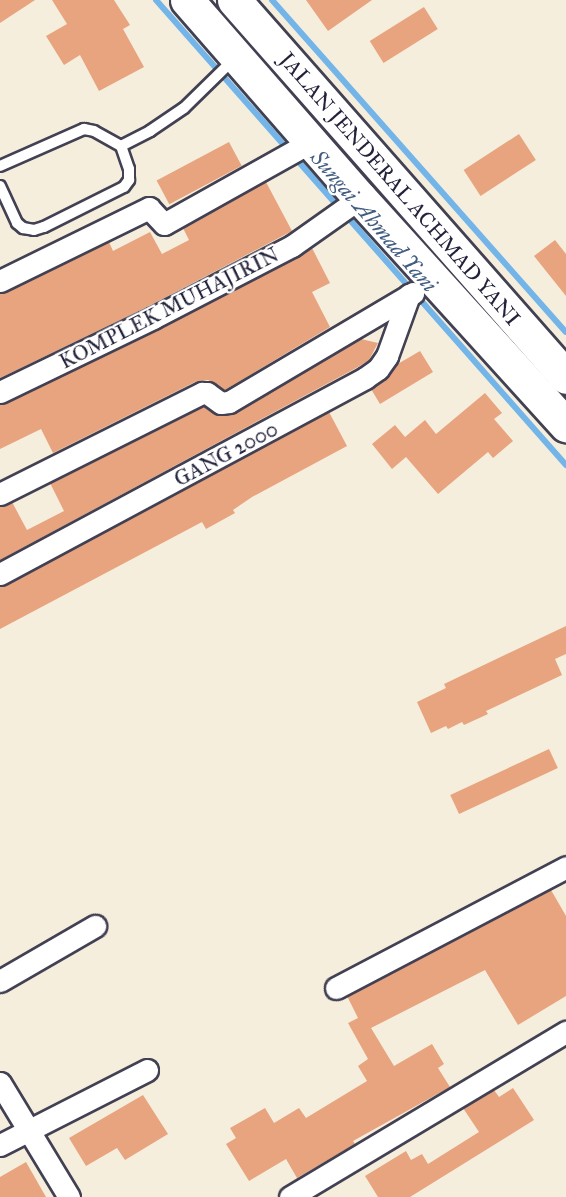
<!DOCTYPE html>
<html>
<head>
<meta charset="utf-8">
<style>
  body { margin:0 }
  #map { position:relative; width:566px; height:1197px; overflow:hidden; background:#f6eedd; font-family:"IM FELL Great Primer",serif }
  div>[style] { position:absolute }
  .stream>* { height:6px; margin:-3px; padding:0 3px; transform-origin:3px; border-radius:3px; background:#73b5e8 }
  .building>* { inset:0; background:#e8a37f; transform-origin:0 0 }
  .roads { filter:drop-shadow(2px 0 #424153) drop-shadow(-2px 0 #424153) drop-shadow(0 2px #424153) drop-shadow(0 -2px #424153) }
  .lane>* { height:10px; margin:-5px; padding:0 5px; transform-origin:5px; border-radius:5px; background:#fff }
  .street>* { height:21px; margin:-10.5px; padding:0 10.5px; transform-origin:10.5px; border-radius:10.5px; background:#fff }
  .highway>* { height:33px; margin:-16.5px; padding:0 16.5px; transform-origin:16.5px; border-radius:16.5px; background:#fff }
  span { translate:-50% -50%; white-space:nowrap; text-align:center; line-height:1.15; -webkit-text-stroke:4.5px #fff; paint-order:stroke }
  .street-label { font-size:21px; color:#22223b }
  .water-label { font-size:22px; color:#425d80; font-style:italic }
</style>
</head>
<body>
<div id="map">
  <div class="stream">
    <div style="left:156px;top:0;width:620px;rotate:48.6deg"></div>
    <div style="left:272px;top:0;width:443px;rotate:48.5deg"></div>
  </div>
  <div class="building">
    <div style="clip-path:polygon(0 0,35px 0,0 23px)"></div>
    <div style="clip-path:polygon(52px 0,114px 0,130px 25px,123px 29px,144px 67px,99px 91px,80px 55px,64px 65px,46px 36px,67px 24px)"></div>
    <div style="clip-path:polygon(306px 0,372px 0,328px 31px)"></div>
    <div style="left:424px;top:7px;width:26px;height:64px;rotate:58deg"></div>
    <div style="left:519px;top:134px;width:31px;height:66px;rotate:57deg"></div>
    <div style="left:229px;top:142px;width:27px;height:82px;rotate:62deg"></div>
    <div style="clip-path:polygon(266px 182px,292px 231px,147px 307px,0 378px,0 294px,109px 242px,113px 251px,150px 232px,162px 254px,189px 240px,183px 228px)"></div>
    <div style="clip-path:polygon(555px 240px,566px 254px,566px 296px,534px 256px)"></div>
    <div style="clip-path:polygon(312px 248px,330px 283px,312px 292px,330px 327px,225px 390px,208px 380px,197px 381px,53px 453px,41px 429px,0 449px,0 405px,159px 329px)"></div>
    <div style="clip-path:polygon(361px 339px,378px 343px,369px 360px,358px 367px,0 560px,0 507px,12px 502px,27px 530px,64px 511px,50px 483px,204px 406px,222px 416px,236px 413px)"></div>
    <div style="clip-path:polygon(420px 351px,433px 372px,380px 404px,371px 389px,386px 379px,396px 365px)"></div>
    <div style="clip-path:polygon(485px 393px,502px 413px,494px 419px,513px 441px,493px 458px,488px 452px,438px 494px,406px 457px,392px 469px,372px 444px,395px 425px,405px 437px,425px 420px,436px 434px)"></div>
    <div style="clip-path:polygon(329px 412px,347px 446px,252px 497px,233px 510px,235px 513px,206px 529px,202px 522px,0 629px,0 587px)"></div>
    <div style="clip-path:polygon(566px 626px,566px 654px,555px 659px,562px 675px,486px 711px,488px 714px,464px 725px,462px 722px,448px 729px,446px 726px,431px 733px,417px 702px,446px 688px,444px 684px)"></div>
    <div style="left:549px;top:749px;width:21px;height:109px;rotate:65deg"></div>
    <div style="clip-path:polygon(551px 890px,566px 916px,566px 996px,518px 1025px,485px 970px,371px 1028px,394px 1066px,432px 1044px,444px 1064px,438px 1068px,450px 1087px,353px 1141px,355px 1144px,297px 1178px,286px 1159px,249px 1181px,226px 1144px,236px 1138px,230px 1128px,265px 1108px,274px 1123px,299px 1108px,306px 1118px,367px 1081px,358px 1066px,368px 1059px,348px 1023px,358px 1018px,347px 996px)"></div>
    <div style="clip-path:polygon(513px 1088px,534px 1120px,410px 1197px,378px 1197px,365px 1176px,406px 1151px,411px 1160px,422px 1154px,428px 1164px,479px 1132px,463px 1108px,494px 1090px,499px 1097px)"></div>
    <div style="clip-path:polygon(143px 1095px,168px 1134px,125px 1160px,117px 1148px,86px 1166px,69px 1138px)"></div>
    <div style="clip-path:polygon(26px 1162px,46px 1197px,0 1197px,0 1177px)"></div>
  </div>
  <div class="roads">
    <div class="lane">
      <div style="left:0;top:166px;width:92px;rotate:-23.8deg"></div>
      <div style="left:84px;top:129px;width:10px;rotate:11deg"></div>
      <div style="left:94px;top:131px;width:31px;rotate:29deg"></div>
      <div style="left:121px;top:146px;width:33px;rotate:-27deg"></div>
      <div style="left:150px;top:131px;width:41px;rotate:-34.1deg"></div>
      <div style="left:184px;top:108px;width:69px;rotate:-44.4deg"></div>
      <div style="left:0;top:186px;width:41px;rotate:65.3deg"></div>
      <div style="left:17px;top:223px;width:8px;rotate:40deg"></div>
      <div style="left:23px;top:228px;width:11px;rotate:10deg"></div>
      <div style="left:34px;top:230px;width:10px;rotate:-17deg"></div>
      <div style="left:44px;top:227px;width:89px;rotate:-26.6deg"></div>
      <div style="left:124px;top:187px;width:9px;rotate:-54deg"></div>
      <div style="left:129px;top:180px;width:11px;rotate:-90deg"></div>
      <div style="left:129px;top:169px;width:24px;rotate:-109deg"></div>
    </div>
    <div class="street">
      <div style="left:0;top:281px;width:166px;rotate:-26.1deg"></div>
      <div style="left:149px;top:208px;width:22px;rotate:47deg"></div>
      <div style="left:164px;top:224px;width:168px;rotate:-29.2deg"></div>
      <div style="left:0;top:392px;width:170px;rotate:-25.8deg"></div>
      <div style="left:153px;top:318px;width:157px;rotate:-27.4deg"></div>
      <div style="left:292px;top:246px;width:83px;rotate:-35.2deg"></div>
      <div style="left:0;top:494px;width:226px;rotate:-26.6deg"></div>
      <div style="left:202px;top:393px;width:5px"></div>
      <div style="left:207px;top:393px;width:17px;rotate:36deg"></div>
      <div style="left:221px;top:403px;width:8px;rotate:-7deg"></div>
      <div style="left:229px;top:402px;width:214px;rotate:-30.6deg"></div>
      <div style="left:0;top:574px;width:414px;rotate:-28.2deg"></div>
      <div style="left:365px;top:378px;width:16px;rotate:-35deg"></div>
      <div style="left:378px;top:369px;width:16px;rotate:-55deg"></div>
      <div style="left:387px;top:356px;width:65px;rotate:-70.2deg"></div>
      <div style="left:0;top:981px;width:110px;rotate:-30.1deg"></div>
      <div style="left:336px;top:988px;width:260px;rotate:-27.7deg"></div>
      <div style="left:0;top:1083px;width:133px;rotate:58.8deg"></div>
      <div style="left:0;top:1145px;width:165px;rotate:-27deg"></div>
      <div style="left:290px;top:1197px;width:322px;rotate:-30.9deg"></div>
    </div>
    <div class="highway">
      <div style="left:187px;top:0;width:263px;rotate:48.9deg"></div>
      <div style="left:360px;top:198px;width:307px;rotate:47.8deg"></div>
      <div style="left:234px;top:0;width:502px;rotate:48.63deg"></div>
    </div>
  </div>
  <div class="street-label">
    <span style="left:400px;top:189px;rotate:49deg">JALAN JENDERAL ACHMAD YANI</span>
    <span style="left:169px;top:308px;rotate:-27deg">KOMPLEK MUHAJIRIN</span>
    <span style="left:226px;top:454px;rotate:-28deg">GANG 2000</span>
  </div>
  <div class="water-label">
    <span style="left:374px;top:221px;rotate:49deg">Sungai Ahmad Yani</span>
  </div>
</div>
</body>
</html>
